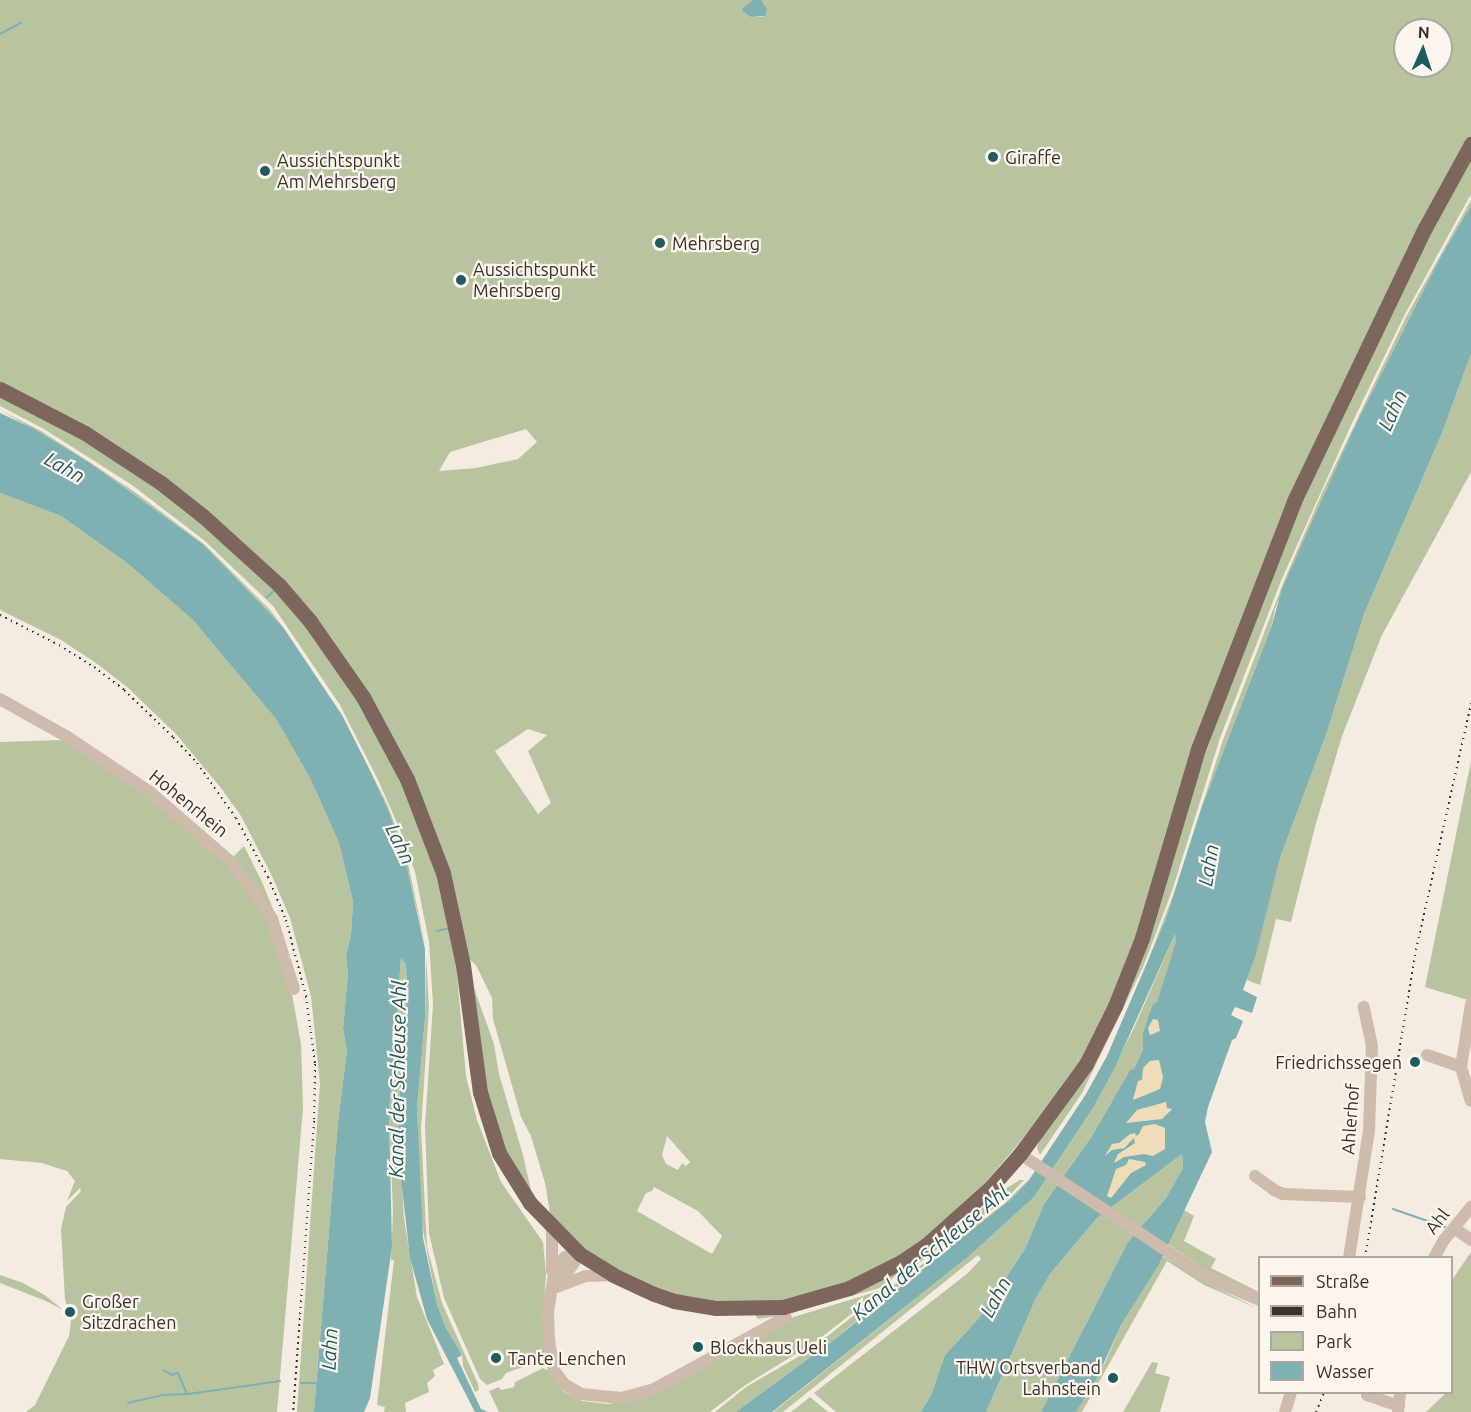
<!DOCTYPE html>
<html>
<head>
<meta charset="utf-8">
<style>
  body { margin:0 }
  #map { position:relative; width:1471px; height:1412px; overflow:hidden; background:#f4ebe1; font-family:Ubuntu,sans-serif }
  div>[style] { position:absolute }
  .green>* { inset:0; background:#b8c4a0 }
  .sand>* { inset:0; background:#efdcb8 }
  .water>* { inset:0; background:#7fb0b2 }
  .stream>* { height:2px; margin:-1px; padding:0 1px; transform-origin:1px; border-radius:1px; background:#7fb0b2 }
  .minor>* { height:12px; margin:-6px; padding:0 6px; transform-origin:6px; border-radius:6px; background:#cdbbac }
  .major>* { height:15px; margin:-7.5px; padding:0 7.5px; transform-origin:7.5px; border-radius:7.5px; background:#7d675c }
  .rail>* { height:2px; margin-top:-1px; transform-origin:0; background:repeating-linear-gradient(90deg,#3b302b 0 1.5px,transparent 0 6px) }
  .dots>* { width:16px; height:16px; translate:-50% -50%; box-sizing:border-box; border:3px solid #fbf5ee; border-radius:50% }
  span { translate:-50% -50%; white-space:nowrap; text-align:center; line-height:1.15; -webkit-text-stroke:4.5px #fbf5ee; paint-order:stroke }
  .poi-label { font-size:18px; color:#3b302b }
  .left { translate:0 -50%; text-align:left }
  .right { translate:-100% -50%; text-align:right }
  .street-label { font-size:18px; color:#3b302b }
  .water-label { font-size:20px; color:#1f5a5e; font-style:italic }
  .legend { position:absolute; left:1258px; top:1256px; width:195px; height:138px; box-sizing:border-box; background:#fbf5ee; border:2px solid #aea6a0; margin:0; padding:8px 10px; list-style:none; font-size:18px; color:#3b302b }
  .legend li { display:flex; align-items:center; gap:12px; height:30px }
  .legend b { width:30px; border:2px solid #aea6a0 }
  .north { position:absolute; left:1393px; top:18px; width:60px; height:60px; box-sizing:border-box; background:#fbf5ee; border:2px solid #aea6a0; border-radius:50%; rotate:3deg; font-size:16px; font-weight:700; line-height:24px; text-align:center; color:#3b302b }
  .north::after { content:''; display:block; margin:auto; width:21px; height:27px; background:#1f5a5e; clip-path:polygon(50% 0,100% 100%,50% 72%,0 100%) }
</style>
</head>
<body>
<div id="map">
  <div class="green">
    <div style="clip-path:polygon(evenodd,0 0,752px 0,741px 10px,751px 17px,763px 17px,765px 5px,762px 0,1471px 0,1471px 137px,1308px 460px,1126px 970px,1079px 1063px,1019px 1143px,970px 1201px,919px 1244px,860px 1277px,787px 1301px,727px 1303px,681px 1296px,657px 1289px,605px 1263px,574px 1240px,550px 1213px,545px 1183px,531px 1136px,521px 1117px,493px 1019px,492px 998px,476px 965px,467px 957px,437px 837px,421px 796px,363px 687px,208px 512px,0 383px,0 0,1405px 30px,1441px 30px,1441px 66px,1405px 66px,1405px 30px,0 0,526px 429px,537px 442px,518px 459px,476px 468px,439px 471px,450px 452px,526px 429px,0 0,528px 729px,547px 735px,528px 751px,551px 803px,538px 814px,495px 751px,528px 729px,0 0,667px 1136px,690px 1162px,686px 1166px,682px 1163px,678px 1170px,666px 1164px,662px 1155px,667px 1136px,0 0,654px 1187px,698px 1211px,722px 1236px,712px 1254px,637px 1211px,646px 1193px,652px 1191px,654px 1187px)"></div>
    <div style="clip-path:polygon(1471px 151px,1471px 194px,1405px 314px,1352px 423px,1281px 581px,1220px 738px,1172px 891px,1143px 967px,1082px 1093px,1040px 1155px,1037px 1148px,1039px 1141px,1091px 1063px,1302px 492px)"></div>
    <div style="clip-path:polygon(1471px 200px,1471px 205px,1439px 260px,1356px 424px,1275px 609px,1271px 628px,1201px 809px,1165px 921px,1145px 968px,1174px 893px,1223px 740px,1284px 581px,1322px 493px,1406px 317px)"></div>
    <div style="clip-path:polygon(1471px 354px,1471px 472px,1382px 635px,1342px 736px,1315px 827px,1291px 922px,1276px 919px,1260px 985px,1247px 980px,1280px 858px,1327px 732px,1364px 614px,1442px 433px)"></div>
    <div style="clip-path:polygon(0 395px,48px 418px,157px 486px,242px 555px,306px 624px,360px 700px,403px 782px,434px 866px,456px 964px,466px 1076px,477px 1120px,501px 1182px,543px 1242px,546px 1273px,543px 1323px,545px 1353px,540px 1361px,506px 1373px,502px 1379px,487px 1385px,480px 1379px,444px 1298px,429px 1233px,425px 1126px,433px 1004px,429px 942px,415px 872px,401px 832px,378px 780px,340px 705px,273px 606px,205px 541px,132px 485px,44px 429px,0 406px)"></div>
    <div style="clip-path:polygon(0 410px,41px 431px,91px 463px,136px 493px,204px 544px,270px 610px,283px 627px,204px 545px,93px 465px)"></div>
    <div style="clip-path:polygon(0 493px,61px 516px,127px 563px,193px 620px,276px 719px,310px 778px,339px 843px,353px 901px,351px 935px,346px 956px,348px 974px,343px 1029px,347px 1051px,338px 1122px,314px 1412px,297px 1412px,320px 1083px,311px 996px,290px 918px,272px 876px,241px 816px,221px 788px,176px 734px,127px 687px,96px 663px,61px 640px,0 610px)"></div>
    <div style="clip-path:polygon(342px 715px,387px 804px,406px 854px,426px 949px,405px 859px,389px 812px)"></div>
    <div style="clip-path:polygon(64px 740px,148px 795px,225px 860px,268px 918px,292px 994px,301px 1044px,303px 1108px,277px 1412px,26px 1412px,35px 1405px,69px 1336px,71px 1322px,65px 1299px,61px 1229px,66px 1207px,81px 1191px,80px 1188px,67px 1201px,75px 1181px,67px 1171px,42px 1163px,0 1159px,0 742px)"></div>
    <div style="clip-path:polygon(1471px 761px,1471px 1001px,1425px 987px)"></div>
    <div style="clip-path:polygon(244px 846px,262px 882px,275px 914px,232px 858px)"></div>
    <div style="clip-path:polygon(1175px 934px,1177px 942px,1157px 1002px,1153px 1004px,1148px 1017px,1143px 1033px,1143px 1049px,1134px 1069px,1130px 1070px,1092px 1136px,1044px 1204px,1025px 1249px,979px 1318px,945px 1355px,931px 1395px,921px 1412px,836px 1412px,814px 1393px,968px 1273px,981px 1259px,978px 1255px,783px 1412px,773px 1412px,968px 1257px,1034px 1197px,1093px 1108px,1134px 1028px)"></div>
    <div style="clip-path:polygon(426px 957px,429px 1007px,421px 1129px,427px 1247px,442px 1303px,478px 1384px,479px 1390px,475px 1392px,463px 1366px,462px 1355px,446px 1328px,437px 1304px,420px 1214px,417px 1108px,425px 1018px)"></div>
    <div style="clip-path:polygon(401px 958px,406px 964px,407px 996px,398px 1114px,404px 1219px,417px 1297px,444px 1364px,433px 1370px,435px 1376px,427px 1383px,429px 1392px,405px 1403px,406px 1412px,384px 1412px,385px 1407px,377px 1405px,394px 1260px,391px 1260px,393px 1211px,389px 1114px)"></div>
    <div style="clip-path:polygon(474px 988px,494px 1044px,499px 1074px,523px 1155px,532px 1195px,500px 1142px,490px 1113px)"></div>
    <div style="clip-path:polygon(1182px 1154px,1183px 1168px,1166px 1198px,1128px 1242px,1041px 1412px,986px 1412px,1036px 1298px,1050px 1274px,1097px 1218px)"></div>
    <div style="clip-path:polygon(1032px 1176px,1010px 1200px,974px 1231px,921px 1268px,831px 1342px,736px 1412px,715px 1412px,746px 1387px,810px 1350px,863px 1308px,1004px 1204px)"></div>
    <div style="clip-path:polygon(1020px 1180px,1024px 1180px,1007px 1198px,897px 1279px,1008px 1187px)"></div>
    <div style="clip-path:polygon(1184px 1210px,1194px 1216px,1184px 1241px,1216px 1259px,1211px 1268px,1259px 1292px,1259px 1296px,1195px 1265px,1196px 1263px,1168px 1244px)"></div>
    <div style="clip-path:polygon(1471px 1252px,1471px 1412px,1426px 1412px,1446px 1393px,1452px 1392px,1452px 1280px)"></div>
    <div style="clip-path:polygon(1163px 1256px,1218px 1289px,1259px 1309px,1204px 1285px,1167px 1261px,1082px 1412px,1076px 1412px,1105px 1363px,1121px 1325px)"></div>
    <div style="clip-path:polygon(904px 1268px,883px 1287px,784px 1315px,758px 1319px,755px 1315px)"></div>
    <div style="clip-path:polygon(0 1275px,23px 1283px,46px 1296px,63px 1310px,46px 1301px,0 1283px)"></div>
    <div style="clip-path:polygon(882px 1290px,818px 1340px,744px 1386px,710px 1412px,499px 1412px,489px 1391px,499px 1387px,501px 1390px,514px 1387px,515px 1382px,543px 1368px,549px 1371px,563px 1391px,582px 1401px,608px 1404px,641px 1399px,657px 1393px,784px 1320px)"></div>
    <div style="clip-path:polygon(1152px 1362px,1158px 1363px,1155px 1373px,1170px 1377px,1160px 1412px,1123px 1412px)"></div>
    <div style="clip-path:polygon(810px 1397px,828px 1412px,791px 1412px)"></div>
  </div>
  <div class="sand">
    <div style="clip-path:polygon(1153px 1019px,1158px 1020px,1161px 1031px,1150px 1035px,1148px 1028px)"></div>
    <div style="clip-path:polygon(1159px 1060px,1163px 1077px,1160px 1089px,1133px 1101px,1138px 1081px,1143px 1074px,1143px 1068px,1150px 1061px)"></div>
    <div style="clip-path:polygon(1166px 1102px,1172px 1109px,1162px 1119px,1126px 1123px,1137px 1110px)"></div>
    <div style="clip-path:polygon(1155px 1124px,1165px 1128px,1165px 1149px,1153px 1156px,1144px 1154px,1125px 1157px,1114px 1163px,1118px 1154px,1135px 1143px,1131px 1142px,1107px 1157px,1105px 1156px,1112px 1144px,1119px 1143px,1125px 1136px,1143px 1126px)"></div>
    <div style="clip-path:polygon(1129px 1159px,1145px 1161px,1147px 1165px,1131px 1173px,1111px 1198px,1106px 1196px,1116px 1169px,1126px 1165px)"></div>
  </div>
  <div class="water">
    <div style="clip-path:polygon(752px 0,762px 0,767px 10px,765px 16px,751px 17px,741px 10px)"></div>
    <div style="clip-path:polygon(evenodd,1471px 205px,1471px 354px,1442px 433px,1364px 614px,1327px 732px,1280px 858px,1256px 954px,1243px 990px,1257px 997px,1252px 1013px,1235px 1007px,1231px 1015px,1243px 1021px,1236px 1038px,1232px 1040px,1208px 1107px,1205px 1122px,1212px 1152px,1159px 1264px,1121px 1325px,1098px 1376px,1076px 1412px,1041px 1412px,1128px 1242px,1166px 1198px,1183px 1168px,1182px 1154px,1097px 1218px,1050px 1274px,1036px 1298px,986px 1412px,921px 1412px,931px 1395px,945px 1355px,979px 1318px,1025px 1249px,1044px 1204px,1092px 1136px,1130px 1070px,1134px 1069px,1143px 1049px,1143px 1033px,1148px 1017px,1153px 1004px,1157px 1002px,1176px 942px,1175px 934px,1115px 1067px,1093px 1108px,1034px 1197px,968px 1257px,772px 1412px,736px 1412px,831px 1342px,1010px 1200px,1029px 1180px,1086px 1094px,1107px 1056px,1165px 921px,1201px 809px,1271px 628px,1282px 589px,1356px 424px,1439px 260px,1471px 205px,1153px 1019px,1158px 1020px,1160px 1031px,1150px 1035px,1148px 1028px,1153px 1019px,1471px 205px,1159px 1060px,1163px 1077px,1160px 1089px,1133px 1100px,1138px 1081px,1142px 1080px,1143px 1068px,1150px 1061px,1159px 1060px,1471px 205px,1166px 1102px,1167px 1108px,1172px 1109px,1162px 1119px,1126px 1123px,1137px 1110px,1166px 1102px,1471px 205px,1155px 1124px,1165px 1128px,1165px 1149px,1153px 1156px,1144px 1154px,1124px 1157px,1114px 1163px,1118px 1154px,1135px 1143px,1134px 1138px,1124px 1148px,1112px 1150px,1105px 1156px,1112px 1144px,1119px 1143px,1130px 1134px,1135px 1133px,1136px 1136px,1139px 1134px,1143px 1126px,1155px 1124px,1471px 205px,1129px 1159px,1145px 1162px,1146px 1165px,1131px 1173px,1111px 1198px,1107px 1196px,1116px 1169px,1126px 1165px,1129px 1159px)"></div>
    <div style="clip-path:polygon(0 413px,34px 429px,93px 465px,204px 545px,283px 627px,342px 715px,369px 769px,389px 812px,405px 858px,425px 949px,425px 1018px,417px 1108px,423px 1238px,437px 1304px,446px 1328px,462px 1355px,457px 1358px,481px 1409px,488px 1412px,475px 1412px,427px 1319px,410px 1258px,400px 1170px,398px 1114px,407px 997px,406px 964px,401px 958px,389px 1114px,392px 1247px,370px 1398px,364px 1412px,314px 1412px,338px 1122px,347px 1051px,343px 1029px,348px 974px,346px 956px,351px 935px,353px 901px,339px 843px,310px 778px,276px 719px,193px 620px,127px 563px,61px 516px,0 493px)"></div>
  </div>
  <div class="stream">
    <div style="left:0;top:34px;width:24px;rotate:-28deg"></div>
    <div style="left:267px;top:597px;width:9px;rotate:-41deg"></div>
    <div style="left:437px;top:931px;width:12px;rotate:-14deg"></div>
    <div style="left:1393px;top:1209px;width:55px;rotate:19.1deg"></div>
    <div style="left:163px;top:1370px;width:10px;rotate:29deg"></div>
    <div style="left:172px;top:1375px;width:6px;rotate:-18deg"></div>
    <div style="left:178px;top:1373px;width:23px;rotate:67deg"></div>
    <div style="left:301px;top:1383px;width:15px"></div>
    <div style="left:128px;top:1403px;width:35px;rotate:-13deg"></div>
    <div style="left:162px;top:1395px;width:26px;rotate:-2deg"></div>
    <div style="left:188px;top:1394px;width:93px;rotate:-8deg"></div>
  </div>
  <div class="minor">
    <div style="left:0;top:699px;width:76px;rotate:29.3deg"></div>
    <div style="left:66px;top:736px;width:101px;rotate:33.7deg"></div>
    <div style="left:150px;top:792px;width:106px;rotate:40.8deg"></div>
    <div style="left:230px;top:861px;width:42px;rotate:51.8deg"></div>
    <div style="left:256px;top:894px;width:30px;rotate:57deg"></div>
    <div style="left:272px;top:919px;width:73px;rotate:72.6deg"></div>
    <div style="left:1471px;top:1004px;width:64px;rotate:99deg"></div>
    <div style="left:1461px;top:1067px;width:35px;rotate:74deg"></div>
    <div style="left:1427px;top:1055px;width:36px;rotate:19deg"></div>
    <div style="left:1020px;top:1154px;width:207px;rotate:33.4deg"></div>
    <div style="left:1193px;top:1268px;width:30px;rotate:30deg"></div>
    <div style="left:1219px;top:1283px;width:44px;rotate:22.5deg"></div>
    <div style="left:1255px;top:1176px;width:24px;rotate:36deg"></div>
    <div style="left:1274px;top:1190px;width:10px;rotate:24deg"></div>
    <div style="left:1283px;top:1194px;width:77px;rotate:2.2deg"></div>
    <div style="left:552px;top:1227px;width:44px;rotate:90deg"></div>
    <div style="left:1454px;top:1228px;width:21px;rotate:35deg"></div>
    <div style="left:580px;top:1254px;width:15px;rotate:169deg"></div>
    <div style="left:565px;top:1257px;width:16px;rotate:130deg"></div>
    <div style="left:555px;top:1269px;width:43px;rotate:99.5deg"></div>
    <div style="left:548px;top:1311px;width:29px;rotate:88deg"></div>
    <div style="left:549px;top:1340px;width:30px;rotate:81deg"></div>
    <div style="left:554px;top:1370px;width:17px;rotate:54deg"></div>
    <div style="left:564px;top:1384px;width:20px;rotate:30deg"></div>
    <div style="left:581px;top:1394px;width:40px;rotate:5.7deg"></div>
    <div style="left:621px;top:1398px;width:34px;rotate:-15deg"></div>
    <div style="left:654px;top:1389px;width:150px;rotate:-28.6deg"></div>
    <div style="left:1349px;top:1258px;width:130px;rotate:-81.1deg"></div>
    <div style="left:1369px;top:1130px;width:84px;rotate:-88deg"></div>
    <div style="left:1372px;top:1046px;width:40px;rotate:-102deg"></div>
    <div style="left:1434px;top:1258px;width:21px;rotate:-61deg"></div>
    <div style="left:1444px;top:1240px;width:43px;rotate:-50.7deg"></div>
    <div style="left:559px;top:1284px;width:37px;rotate:-55deg"></div>
    <div style="left:557px;top:1287px;width:31px;rotate:-21deg"></div>
    <div style="left:586px;top:1276px;width:27px;rotate:-2deg"></div>
    <div style="left:1367px;top:1395px;width:34px;rotate:19deg"></div>
    <div style="left:1285px;top:1412px;width:21px;rotate:-73deg"></div>
    <div style="left:1398px;top:1412px;width:20px;rotate:-84deg"></div>
  </div>
  <div class="major">
    <div style="left:0;top:389px;width:96px;rotate:27.4deg"></div>
    <div style="left:85px;top:433px;width:91px;rotate:33.3deg"></div>
    <div style="left:161px;top:483px;width:53px;rotate:38.2deg"></div>
    <div style="left:203px;top:516px;width:103px;rotate:42.2deg"></div>
    <div style="left:279px;top:585px;width:48px;rotate:49.3deg"></div>
    <div style="left:310px;top:621px;width:93px;rotate:55.1deg"></div>
    <div style="left:363px;top:697px;width:93px;rotate:61.8deg"></div>
    <div style="left:407px;top:779px;width:101px;rotate:69deg"></div>
    <div style="left:443px;top:873px;width:94px;rotate:77.7deg"></div>
    <div style="left:463px;top:965px;width:128px;rotate:82.4deg"></div>
    <div style="left:480px;top:1092px;width:64px;rotate:72.7deg"></div>
    <div style="left:499px;top:1153px;width:59px;rotate:58.2deg"></div>
    <div style="left:530px;top:1203px;width:71px;rotate:45.6deg"></div>
    <div style="left:580px;top:1254px;width:39px;rotate:32deg"></div>
    <div style="left:613px;top:1275px;width:45px;rotate:24.9deg"></div>
    <div style="left:654px;top:1294px;width:21px;rotate:19deg"></div>
    <div style="left:674px;top:1301px;width:43px;rotate:9.5deg"></div>
    <div style="left:716px;top:1308px;width:67px;rotate:-0.9deg"></div>
    <div style="left:783px;top:1307px;width:69px;rotate:-16.1deg"></div>
    <div style="left:849px;top:1288px;width:58px;rotate:-26.6deg"></div>
    <div style="left:901px;top:1262px;width:30px;rotate:-34deg"></div>
    <div style="left:926px;top:1245px;width:87px;rotate:-41.7deg"></div>
    <div style="left:991px;top:1187px;width:44px;rotate:-48.7deg"></div>
    <div style="left:1020px;top:1154px;width:112px;rotate:-53.7deg"></div>
    <div style="left:1086px;top:1064px;width:65px;rotate:-63.4deg"></div>
    <div style="left:1115px;top:1006px;width:73px;rotate:-68.3deg"></div>
    <div style="left:1142px;top:938px;width:197px;rotate:-73.5deg"></div>
    <div style="left:1198px;top:749px;width:266px;rotate:-68.8deg"></div>
    <div style="left:1294px;top:501px;width:303px;rotate:-64.4deg"></div>
    <div style="left:1425px;top:228px;width:96px;rotate:-61.3deg"></div>
  </div>
  <div class="rail">
    <div style="left:0;top:615px;width:66px;rotate:27deg"></div>
    <div style="left:59px;top:645px;width:41px;rotate:32.2deg"></div>
    <div style="left:94px;top:667px;width:38px;rotate:37deg"></div>
    <div style="left:124px;top:690px;width:68px;rotate:43.8deg"></div>
    <div style="left:173px;top:737px;width:35px;rotate:47deg"></div>
    <div style="left:197px;top:763px;width:67px;rotate:54.7deg"></div>
    <div style="left:236px;top:818px;width:67px;rotate:61.5deg"></div>
    <div style="left:268px;top:877px;width:47px;rotate:67.3deg"></div>
    <div style="left:286px;top:920px;width:79px;rotate:75.3deg"></div>
    <div style="left:306px;top:996px;width:69px;rotate:82.5deg"></div>
    <div style="left:315px;top:1064px;width:57px;rotate:91deg"></div>
    <div style="left:314px;top:1121px;width:292px;rotate:94.1deg"></div>
    <div style="left:1365px;top:1258px;width:312px;rotate:-80.6deg"></div>
    <div style="left:1416px;top:950px;width:253px;rotate:-77.4deg"></div>
    <div style="left:1316px;top:1412px;width:22px;rotate:-68deg"></div>
  </div>
  <div class="dots">
    <div style="left:993px;top:157px;background:#1f5a5e"></div>
    <div style="left:265px;top:171px;background:#1f5a5e"></div>
    <div style="left:660px;top:243px;background:#1f5a5e"></div>
    <div style="left:461px;top:280px;background:#1f5a5e"></div>
    <div style="left:1415px;top:1062px;background:#1f5a5e"></div>
    <div style="left:70px;top:1312px;background:#1f5a5e"></div>
    <div style="left:698px;top:1347px;background:#1f5a5e"></div>
    <div style="left:496px;top:1358px;background:#1f5a5e"></div>
    <div style="left:1113px;top:1378px;background:#1f5a5e"></div>
  </div>
  <div class="poi-label">
    <span class="left" style="left:1005px;top:157px">Giraffe</span>
    <span class="left" style="left:277px;top:171px">Aussichtspunkt<br>Am Mehrsberg</span>
    <span class="left" style="left:672px;top:243px">Mehrsberg</span>
    <span class="left" style="left:473px;top:280px">Aussichtspunkt<br>Mehrsberg</span>
    <span class="right" style="left:1402px;top:1062px">Friedrichssegen</span>
    <span class="left" style="left:82px;top:1312px">Großer<br>Sitzdrachen</span>
    <span class="left" style="left:710px;top:1347px">Blockhaus Ueli</span>
    <span class="left" style="left:508px;top:1358px">Tante Lenchen</span>
    <span class="right" style="left:1101px;top:1378px">THW Ortsverband<br>Lahnstein</span>
  </div>
  <div class="street-label">
    <span style="left:189px;top:803px;rotate:39deg">Hohenrhein</span>
    <span style="left:1350px;top:1119px;rotate:-86deg">Ahlerhof</span>
    <span style="left:1437px;top:1221px;rotate:-52deg">Ahl</span>
  </div>
  <div class="water-label">
    <span style="left:1392px;top:410px;rotate:-66deg">Lahn</span>
    <span style="left:65px;top:467px;rotate:29deg">Lahn</span>
    <span style="left:401px;top:844px;rotate:64deg">Lahn</span>
    <span style="left:1208px;top:865px;rotate:-81deg">Lahn</span>
    <span style="left:397px;top:1079px;rotate:-89deg">Kanal der Schleuse Ahl</span>
    <span style="left:930px;top:1252px;rotate:-40deg">Kanal der Schleuse Ahl</span>
    <span style="left:995px;top:1297px;rotate:-62deg">Lahn</span>
    <span style="left:329px;top:1349px;rotate:-87deg">Lahn</span>
  </div>
  <ul class="legend">
  <li><b style="height:8px;background:#7d675c"></b>Straße</li>
  <li><b style="height:8px;background:#3b302b"></b>Bahn</li>
  <li><b style="height:16px;background:#b8c4a0"></b>Park</li>
  <li><b style="height:16px;background:#7fb0b2"></b>Wasser</li>
  </ul>
  <div class="north">N</div>
</div>
</body>
</html>
